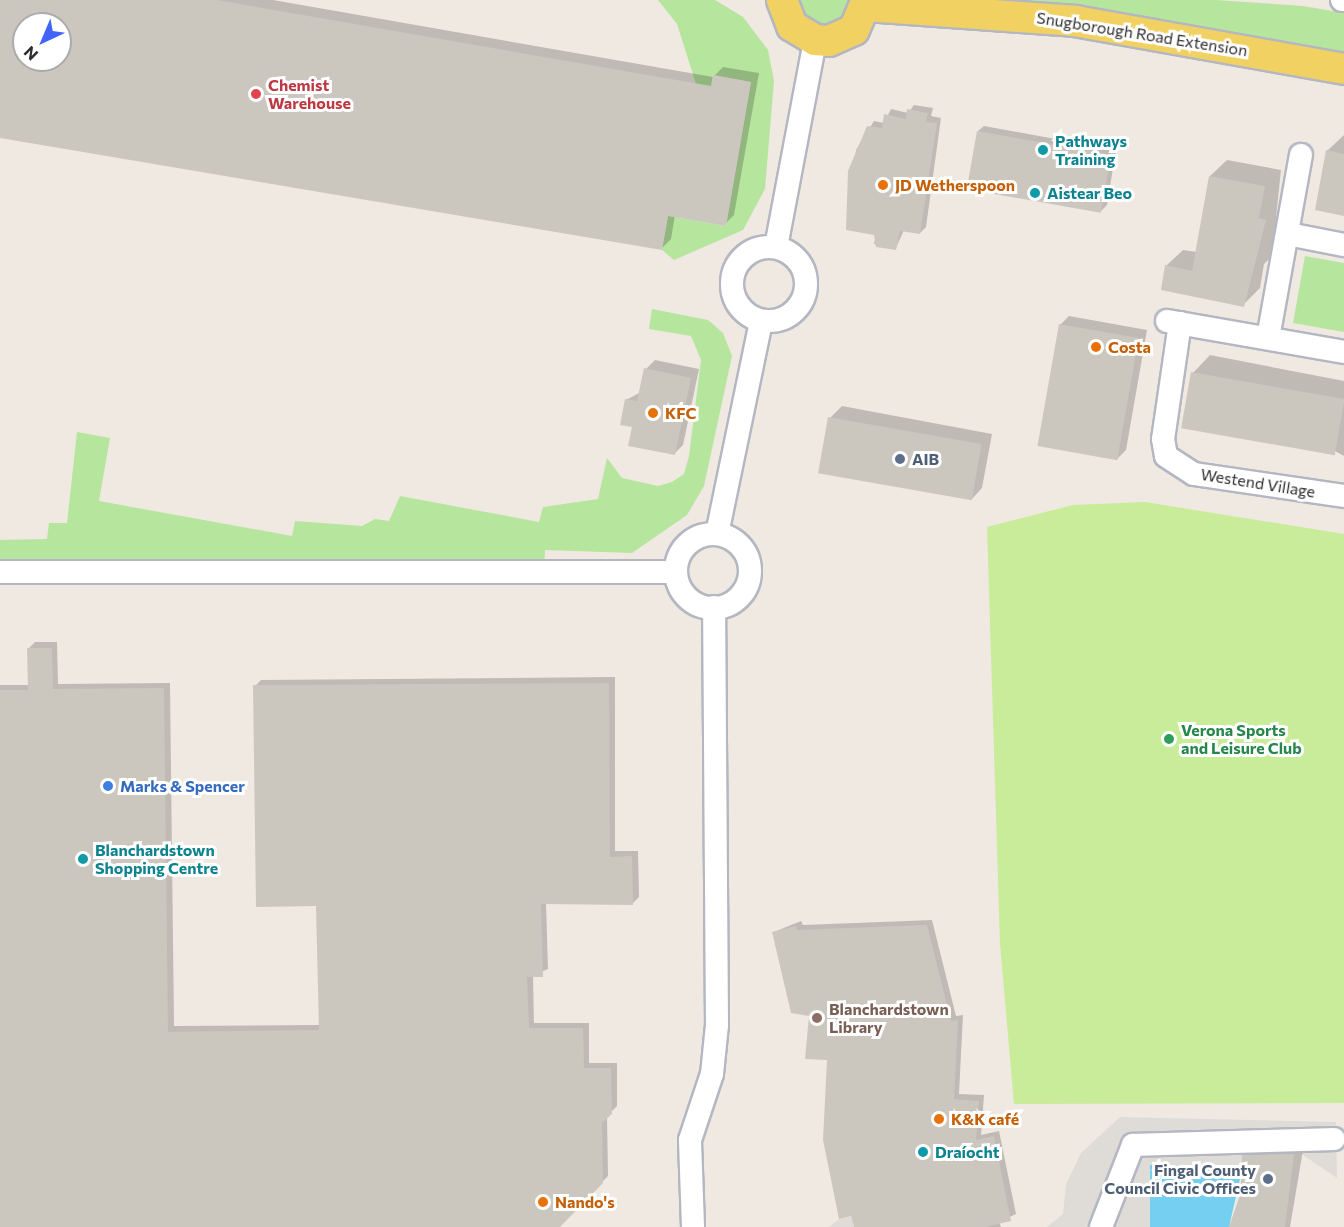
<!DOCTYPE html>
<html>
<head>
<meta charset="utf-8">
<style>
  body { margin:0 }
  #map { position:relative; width:1344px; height:1227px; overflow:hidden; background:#efe9e1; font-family:Commissioner,sans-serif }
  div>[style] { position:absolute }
  .green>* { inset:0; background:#b6e59e }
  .pitch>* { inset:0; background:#c9ec9a }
  .plaza>* { inset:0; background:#dfdcd8 }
  .water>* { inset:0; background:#75cff0 }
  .shadow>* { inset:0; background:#0003 }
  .building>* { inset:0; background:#cbc7bf; transform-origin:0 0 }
  .roads { filter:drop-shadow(2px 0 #b4b7c1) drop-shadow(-2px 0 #b4b7c1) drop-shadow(0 2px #b4b7c1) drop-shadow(0 -2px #b4b7c1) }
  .minor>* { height:22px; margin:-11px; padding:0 11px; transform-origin:11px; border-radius:11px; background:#fff }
  .minor>.ring { margin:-11px; padding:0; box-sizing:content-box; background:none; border:22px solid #fff; border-radius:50% }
  .major>* { height:30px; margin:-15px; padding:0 15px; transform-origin:15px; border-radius:15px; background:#f2d163 }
  .dots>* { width:16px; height:16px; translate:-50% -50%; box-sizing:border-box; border:3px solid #fff; border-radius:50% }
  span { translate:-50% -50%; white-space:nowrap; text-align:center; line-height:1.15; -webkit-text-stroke:6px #fff; paint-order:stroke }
  .street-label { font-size:16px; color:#2e2e2e }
  .health-label { font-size:16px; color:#be3a42; font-weight:700 }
  .left { translate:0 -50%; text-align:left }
  .culture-label { font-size:16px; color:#0d838f; font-weight:700 }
  .food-label { font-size:16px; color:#c56008; font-weight:700 }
  .service-label { font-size:16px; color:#4e5e75; font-weight:700 }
  .right { translate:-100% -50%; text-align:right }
  .leisure-label { font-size:16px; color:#27864d; font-weight:700 }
  .shop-label { font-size:16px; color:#366cbe; font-weight:700 }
  .education-label { font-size:16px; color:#785e54; font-weight:700 }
  .north { position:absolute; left:12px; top:12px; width:60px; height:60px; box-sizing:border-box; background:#fff; border:2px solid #ababab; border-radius:50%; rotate:224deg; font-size:16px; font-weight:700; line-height:24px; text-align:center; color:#2e2e2e }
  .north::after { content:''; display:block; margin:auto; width:21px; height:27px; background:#4264fb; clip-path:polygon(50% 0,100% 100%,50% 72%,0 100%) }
</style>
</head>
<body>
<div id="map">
  <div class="green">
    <div style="clip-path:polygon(658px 0,715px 0,743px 17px,768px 50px,774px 81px,765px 189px,743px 230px,674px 260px,662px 250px,668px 216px,726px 226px,751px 82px,713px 75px,711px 87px,696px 84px,677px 24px)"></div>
    <div style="clip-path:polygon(794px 0,855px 0,847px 18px,820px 28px,803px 19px)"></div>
    <div style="clip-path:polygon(992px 0,1216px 0,1303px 6px,1344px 13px,1344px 52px,1067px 6px)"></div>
    <div style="clip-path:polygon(1305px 256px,1344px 263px,1344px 332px,1293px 323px)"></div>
    <div style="clip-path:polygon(652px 309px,708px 320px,723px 333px,732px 356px,704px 486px,687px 515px,632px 553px,545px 550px,544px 572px,0 572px,0 540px,47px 539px,49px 523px,67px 523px,77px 432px,110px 438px,99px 501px,292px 536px,295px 521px,362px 526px,375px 519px,389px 521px,400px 496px,539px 522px,543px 507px,598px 499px,607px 458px,622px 478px,658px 486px,672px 482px,684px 474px,689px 456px,701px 360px,691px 336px,649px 329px)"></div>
  </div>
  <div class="pitch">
    <div style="clip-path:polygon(1145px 502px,1344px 534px,1344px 1103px,1014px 1104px,1000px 944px,987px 527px,1073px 505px)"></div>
  </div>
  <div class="plaza">
    <div style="clip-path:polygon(1120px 1117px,1336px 1122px,1337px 1178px,1294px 1149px,1242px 1150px,1243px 1166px,1151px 1165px,1150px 1227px,1047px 1227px,1063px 1214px,1066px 1184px,1081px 1153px)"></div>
    <div style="clip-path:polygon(851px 1216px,854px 1227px,829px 1227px,839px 1219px)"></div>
  </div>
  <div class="water">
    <div style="clip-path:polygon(1150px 1165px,1243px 1166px,1229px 1227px,1150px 1227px)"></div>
  </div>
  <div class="shadow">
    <div style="clip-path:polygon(evenodd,0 0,273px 0,713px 77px,723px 67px,759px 73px,734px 215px,725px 224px,675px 215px,671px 239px,662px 248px,0 135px,0 0,24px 24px,60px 24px,60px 60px,24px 60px,24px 24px)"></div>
    <div style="clip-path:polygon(914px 105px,933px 108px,931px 116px,941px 118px,926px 227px,920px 233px,904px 230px,896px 248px,874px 244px,876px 234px,848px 229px,856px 150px,874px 121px,884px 123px,891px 109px,908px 113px)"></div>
    <div style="clip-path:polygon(984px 126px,1116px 150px,1107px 205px,1101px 211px,978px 131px)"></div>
    <div style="clip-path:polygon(1344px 135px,1344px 214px,1327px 151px)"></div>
    <div style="clip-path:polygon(1227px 160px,1281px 170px,1272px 256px,1264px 264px,1260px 288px,1243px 305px,1166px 266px,1183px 250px,1197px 252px,1210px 176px)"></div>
    <div style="clip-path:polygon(1069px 316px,1147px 330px,1126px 450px,1117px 459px,1060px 325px)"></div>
    <div style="clip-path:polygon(1210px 355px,1344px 381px,1344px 456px,1193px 373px)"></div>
    <div style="clip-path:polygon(655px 360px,699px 369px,683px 445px,675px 453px,634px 426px,626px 400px,641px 392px,646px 369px)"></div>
    <div style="clip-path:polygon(842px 406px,992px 434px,982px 488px,971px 500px,830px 418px)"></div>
    <div style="clip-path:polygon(35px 642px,57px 642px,58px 684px,170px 683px,174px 1026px,320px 1025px,317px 905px,255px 686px,261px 680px,615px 677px,615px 851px,638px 851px,639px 897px,633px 903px,546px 903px,548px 969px,533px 975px,534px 1023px,589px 1023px,589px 1063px,617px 1063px,617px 1106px,607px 1116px,608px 1176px,558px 1227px,0 1227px,0 685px,30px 685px,29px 648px)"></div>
    <div style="clip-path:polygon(932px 920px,956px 1016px,963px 1015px,959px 1094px,984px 1095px,981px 1135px,999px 1131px,1016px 1214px,999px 1222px,1001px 1227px,856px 1227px,829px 1059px,774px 932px,801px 921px,803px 925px)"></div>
    <div style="clip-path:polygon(1304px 1144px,1290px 1227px,1229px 1227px,1238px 1209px,1244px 1156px,1254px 1146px)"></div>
  </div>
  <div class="building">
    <div style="clip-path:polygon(evenodd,0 0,217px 0,711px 86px,713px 75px,751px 82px,726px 226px,668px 216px,662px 250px,0 138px,0 0,24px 24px,60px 24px,60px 60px,24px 60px,24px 24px)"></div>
    <div style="clip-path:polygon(907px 109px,928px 113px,926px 122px,937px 123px,920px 234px,900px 231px,896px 250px,876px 247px,874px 235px,846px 230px,848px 171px,867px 126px,882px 128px,884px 114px,906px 119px)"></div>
    <div style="left:977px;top:131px;width:136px;height:59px;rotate:10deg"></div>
    <div style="clip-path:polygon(1326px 150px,1344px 154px,1344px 216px,1315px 210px)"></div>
    <div style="clip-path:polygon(1209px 176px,1265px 186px,1259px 218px,1266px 220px,1244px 307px,1161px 290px,1165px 265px,1192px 271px)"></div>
    <div style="left:1059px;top:324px;width:81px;height:124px;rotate:10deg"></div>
    <div style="clip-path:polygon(644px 368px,691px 378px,675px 455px,628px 446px,632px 427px,620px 425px,625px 399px,637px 401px)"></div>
    <div style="left:1191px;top:372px;width:156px;height:57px;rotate:10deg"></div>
    <div style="left:828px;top:417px;width:156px;height:57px;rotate:10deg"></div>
    <div style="clip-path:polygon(27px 648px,52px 648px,53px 689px,164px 688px,168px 1032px,319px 1030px,316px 906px,256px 907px,253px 685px,609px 683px,610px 857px,632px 856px,633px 905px,541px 904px,543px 977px,527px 977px,529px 1028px,583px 1028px,584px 1068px,611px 1068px,612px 1114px,602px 1123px,603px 1183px,560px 1227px,0 1227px,0 690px,28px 690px)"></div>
    <div style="clip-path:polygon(927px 925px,951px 1021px,958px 1020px,954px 1099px,979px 1101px,976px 1140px,994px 1136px,1011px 1221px,985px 1227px,854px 1227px,851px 1216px,839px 1219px,823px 1140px,827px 1060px,805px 1059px,809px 1016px,791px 1013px,772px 932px,796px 926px,797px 930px)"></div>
    <div style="clip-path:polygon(1294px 1154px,1285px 1227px,1229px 1227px,1242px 1189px,1242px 1155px)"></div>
  </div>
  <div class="roads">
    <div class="minor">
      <div style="left:1342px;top:0;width:2px"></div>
      <div style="left:1288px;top:234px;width:57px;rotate:11.1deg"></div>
      <div class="ring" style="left:732px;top:247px;width:52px;height:52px"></div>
      <div style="left:776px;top:247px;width:211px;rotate:-79.3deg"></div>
      <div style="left:1167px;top:321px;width:180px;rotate:9.9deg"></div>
      <div style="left:1180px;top:323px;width:117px;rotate:98.3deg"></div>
      <div style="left:1163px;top:439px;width:17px;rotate:80deg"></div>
      <div style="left:1166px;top:456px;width:33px;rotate:33deg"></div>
      <div style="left:1194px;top:474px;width:152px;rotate:8.3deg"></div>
      <div style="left:1268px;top:338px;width:186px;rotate:-79.8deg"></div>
      <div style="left:717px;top:534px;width:217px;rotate:-78.3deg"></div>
      <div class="ring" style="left:676px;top:534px;width:52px;height:52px"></div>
      <div style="left:0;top:572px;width:676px"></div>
      <div style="left:693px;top:1227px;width:87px;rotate:-92deg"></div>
      <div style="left:690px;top:1140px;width:70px;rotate:-71.6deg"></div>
      <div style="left:712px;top:1074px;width:49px;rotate:-84.2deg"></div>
      <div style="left:717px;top:1025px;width:418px;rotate:-90.4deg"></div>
      <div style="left:1101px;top:1227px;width:88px;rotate:-68.7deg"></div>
      <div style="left:1133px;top:1145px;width:201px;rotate:-1.7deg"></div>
    </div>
    <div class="major">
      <div style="left:782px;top:0;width:28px;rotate:69deg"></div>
      <div style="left:792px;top:26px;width:27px;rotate:31deg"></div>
      <div style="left:815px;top:40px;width:14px;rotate:4deg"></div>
      <div style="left:829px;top:41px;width:27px;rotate:-24deg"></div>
      <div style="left:854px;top:30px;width:33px;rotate:-67deg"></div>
      <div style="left:867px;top:6px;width:209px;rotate:4.1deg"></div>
      <div style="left:1075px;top:21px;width:273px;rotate:10.1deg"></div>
    </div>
  </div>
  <div class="dots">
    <div style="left:256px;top:94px;background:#e0444e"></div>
    <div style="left:1043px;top:150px;background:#0f9aa8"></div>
    <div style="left:883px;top:185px;background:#e8710a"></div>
    <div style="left:1035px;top:193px;background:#0f9aa8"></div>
    <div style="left:1096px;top:347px;background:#e8710a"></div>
    <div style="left:653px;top:413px;background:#e8710a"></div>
    <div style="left:900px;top:459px;background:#5c6f8a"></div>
    <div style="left:1169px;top:739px;background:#2e9e5b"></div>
    <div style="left:108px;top:786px;background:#3f7fe0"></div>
    <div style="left:83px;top:859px;background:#0f9aa8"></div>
    <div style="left:817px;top:1018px;background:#8d6e63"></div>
    <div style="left:939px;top:1119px;background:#e8710a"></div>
    <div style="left:923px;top:1152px;background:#0f9aa8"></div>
    <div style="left:1268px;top:1179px;background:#5c6f8a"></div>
    <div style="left:543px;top:1202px;background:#e8710a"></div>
  </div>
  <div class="street-label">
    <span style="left:1142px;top:34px;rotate:9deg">Snugborough Road Extension</span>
    <span style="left:1258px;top:483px;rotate:9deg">Westend Village</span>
  </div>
  <div class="health-label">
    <span class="left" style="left:268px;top:94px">Chemist<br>Warehouse</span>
  </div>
  <div class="culture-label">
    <span class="left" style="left:1055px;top:150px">Pathways<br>Training</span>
    <span class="left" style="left:1047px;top:193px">Aistear Beo</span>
    <span class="left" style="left:95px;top:859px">Blanchardstown<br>Shopping Centre</span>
    <span class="left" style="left:935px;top:1152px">Draíocht</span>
  </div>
  <div class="food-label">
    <span class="left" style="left:895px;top:185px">JD Wetherspoon</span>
    <span class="left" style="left:1108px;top:347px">Costa</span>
    <span class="left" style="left:665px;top:413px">KFC</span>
    <span class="left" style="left:951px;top:1119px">K&amp;K café</span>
    <span class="left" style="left:555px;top:1202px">Nando's</span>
  </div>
  <div class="service-label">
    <span class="left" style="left:912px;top:459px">AIB</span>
    <span class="right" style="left:1256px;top:1179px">Fingal County<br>Council Civic Offices</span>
  </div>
  <div class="leisure-label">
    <span class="left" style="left:1181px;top:739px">Verona Sports<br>and Leisure Club</span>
  </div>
  <div class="shop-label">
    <span class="left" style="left:120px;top:786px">Marks &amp; Spencer</span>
  </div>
  <div class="education-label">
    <span class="left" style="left:829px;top:1018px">Blanchardstown<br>Library</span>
  </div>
  <div class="north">N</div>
</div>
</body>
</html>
